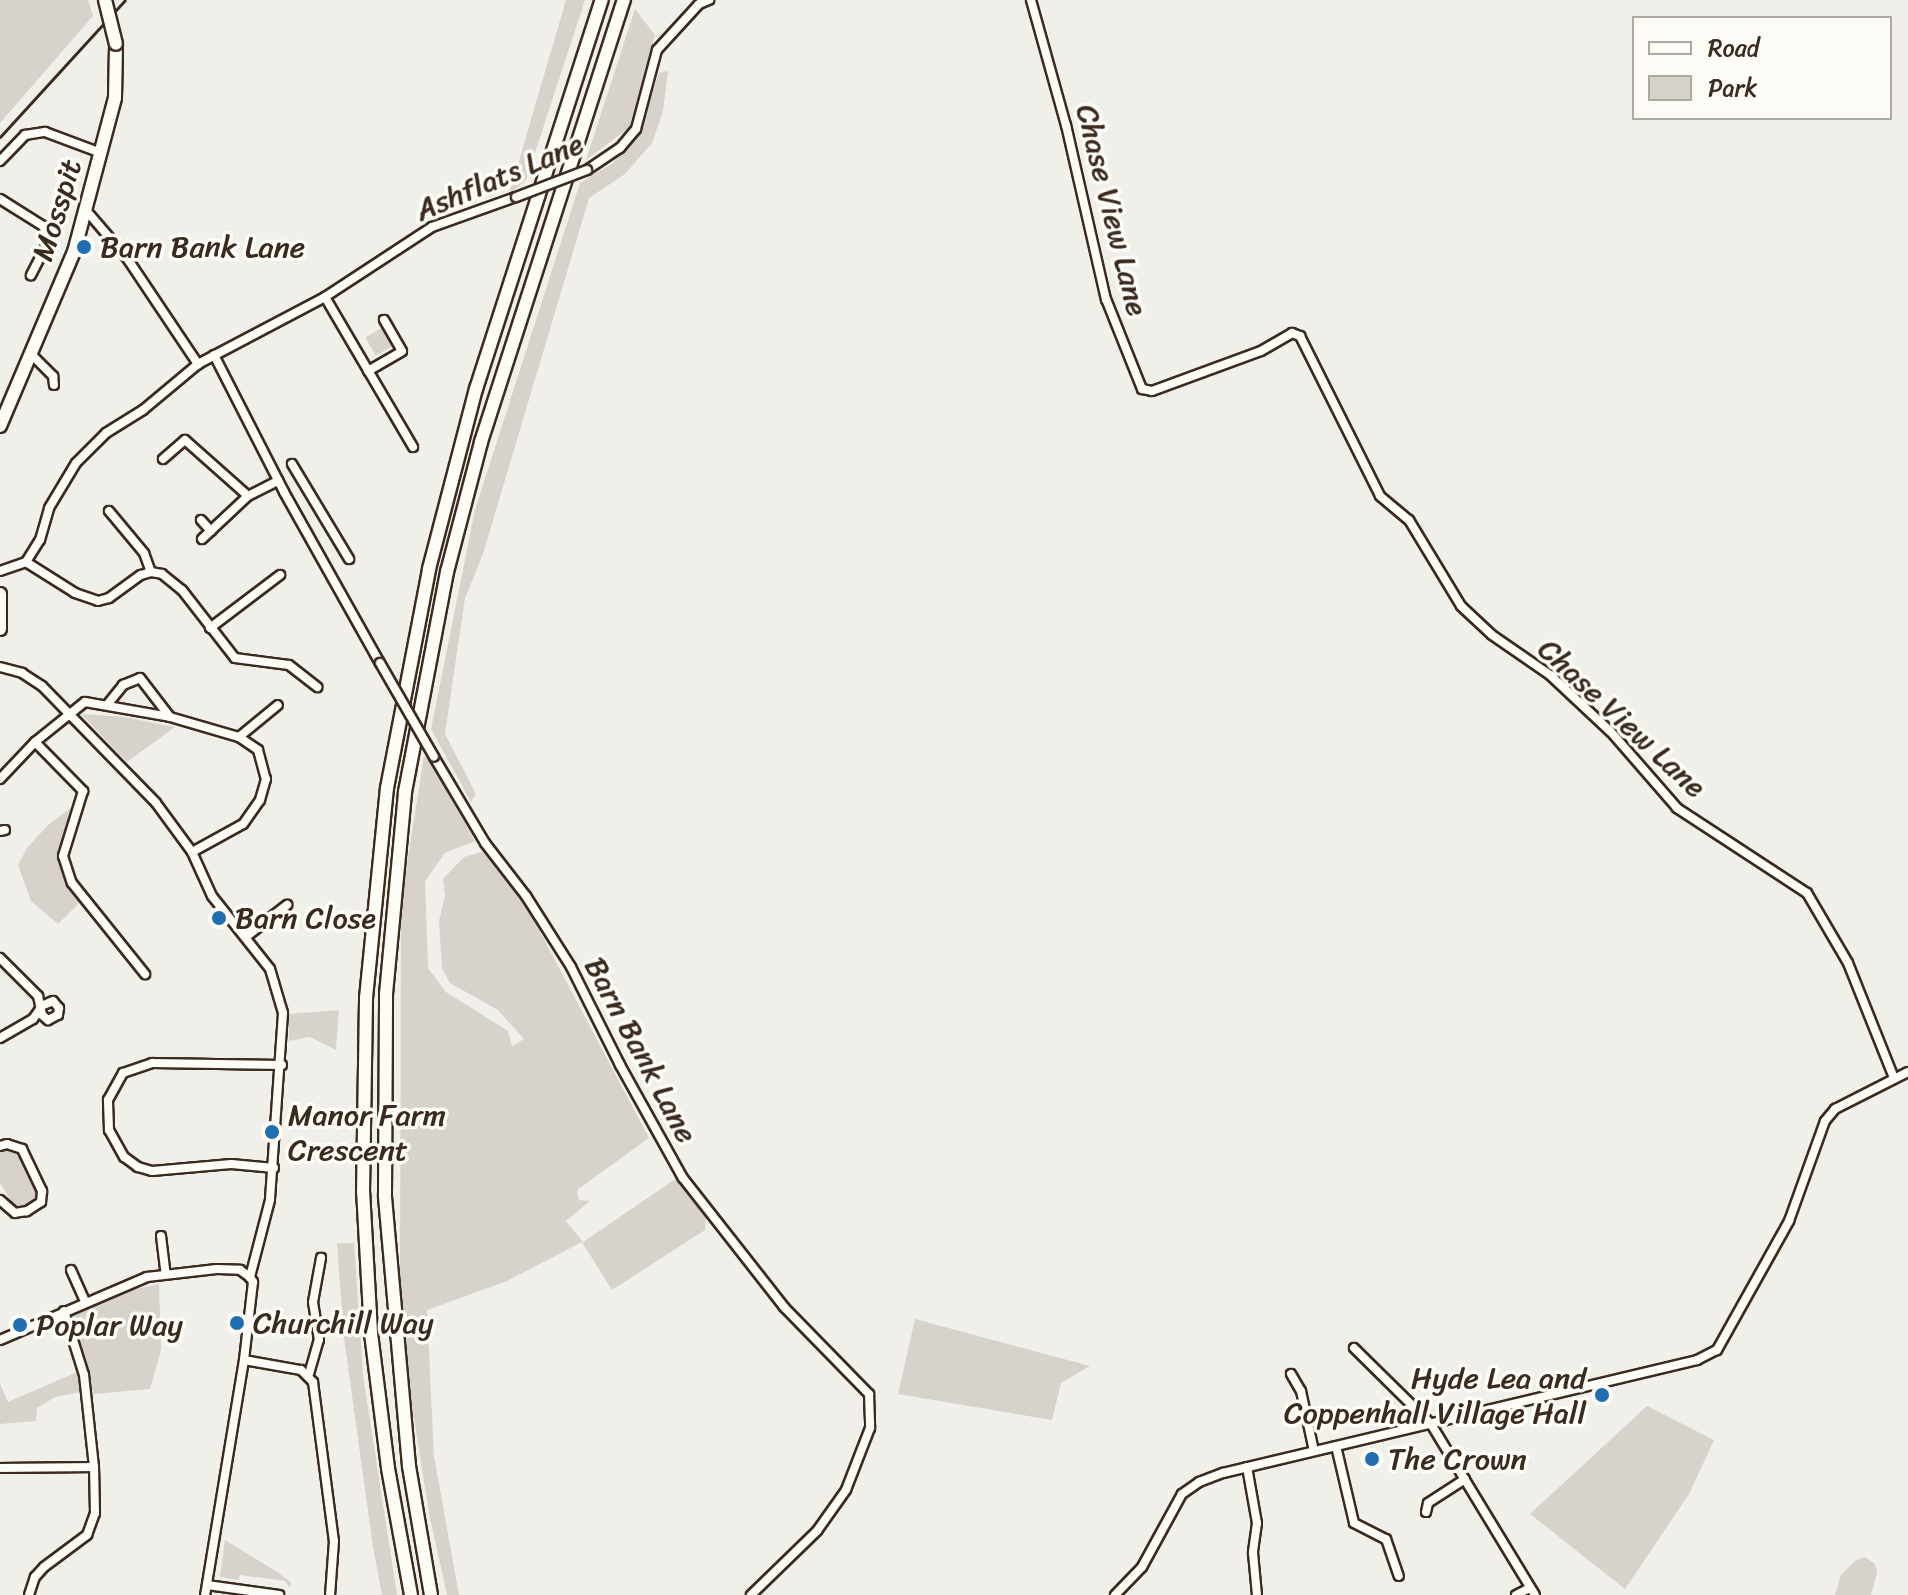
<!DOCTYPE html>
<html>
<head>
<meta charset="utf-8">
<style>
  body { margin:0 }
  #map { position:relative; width:1908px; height:1595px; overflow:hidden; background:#f1efea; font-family:Sriracha,sans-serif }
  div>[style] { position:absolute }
  .green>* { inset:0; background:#d7d2cc; transform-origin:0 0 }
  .roads { filter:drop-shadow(2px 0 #3b2a1e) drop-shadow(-2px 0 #3b2a1e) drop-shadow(0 2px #3b2a1e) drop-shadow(0 -2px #3b2a1e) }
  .minor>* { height:8px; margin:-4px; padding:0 4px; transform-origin:4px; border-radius:4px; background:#fdfcf7 }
  .highway>* { height:12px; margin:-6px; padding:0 6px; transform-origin:6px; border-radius:6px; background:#fdfcf7 }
  .rail>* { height:3px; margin:-1.5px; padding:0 1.5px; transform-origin:1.5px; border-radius:1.5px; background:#3b2a1e }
  .bridges { filter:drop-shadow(2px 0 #3b2a1e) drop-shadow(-2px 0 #3b2a1e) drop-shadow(0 2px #3b2a1e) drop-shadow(0 -2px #3b2a1e) }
  .minor-bridge>* { height:8px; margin:-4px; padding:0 4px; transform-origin:4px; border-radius:4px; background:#fdfcf7 }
  .highway-bridge>* { height:12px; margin:-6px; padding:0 6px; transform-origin:6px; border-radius:6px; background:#fdfcf7 }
  .dots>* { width:22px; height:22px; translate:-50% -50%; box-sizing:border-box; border:4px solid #fdfcf7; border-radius:50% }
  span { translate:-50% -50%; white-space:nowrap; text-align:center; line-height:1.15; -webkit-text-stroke:7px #fdfcf7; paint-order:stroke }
  .street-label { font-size:30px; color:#3b2a1e }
  .poi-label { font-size:30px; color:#3b2a1e }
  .left { translate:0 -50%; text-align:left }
  .right { translate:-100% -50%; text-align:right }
  .legend { position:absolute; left:1632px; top:16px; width:260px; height:104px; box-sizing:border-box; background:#fdfcf7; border:2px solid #afa8a0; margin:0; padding:10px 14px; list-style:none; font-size:24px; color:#3b2a1e }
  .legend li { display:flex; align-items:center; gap:16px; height:40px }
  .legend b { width:40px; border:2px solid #afa8a0 }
</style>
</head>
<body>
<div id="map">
  <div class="green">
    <div style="clip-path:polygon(0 0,88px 0,93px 16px,0 123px)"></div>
    <div style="clip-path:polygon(566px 0,585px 0,526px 180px,509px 195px)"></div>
    <div style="clip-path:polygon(635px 9px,655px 35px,630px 127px,586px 160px)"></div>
    <div style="clip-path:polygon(668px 71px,663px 111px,652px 143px,625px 174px,589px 198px,483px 554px,465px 598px,445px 734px,476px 794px,471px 802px,431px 729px,475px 510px,580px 183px,613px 163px,639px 134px,659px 73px)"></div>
    <div style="left:382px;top:328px;width:21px;height:19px;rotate:61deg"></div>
    <div style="clip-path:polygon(81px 714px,124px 717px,175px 727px,127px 762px)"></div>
    <div style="clip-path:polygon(424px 756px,429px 759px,475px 841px,445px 853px,425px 881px,428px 968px,446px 992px,508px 1031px,512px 1046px,524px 1039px,498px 1010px,450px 983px,442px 968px,439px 921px,445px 896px,443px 879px,464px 857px,485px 851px,529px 911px,649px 1138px,577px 1190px,579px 1200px,590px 1201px,566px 1221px,583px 1242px,677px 1178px,706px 1217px,705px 1230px,612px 1290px,582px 1242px,507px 1281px,427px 1310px,434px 1456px,459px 1595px,447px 1595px,429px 1513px,412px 1405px,400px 1284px,401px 902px)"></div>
    <div style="clip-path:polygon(76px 804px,62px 868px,79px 903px,58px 924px,31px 901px,18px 865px,27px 848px,48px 825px)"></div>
    <div style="clip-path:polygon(339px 1010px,336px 1050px,310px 1037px,289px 1041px,289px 1014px)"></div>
    <div style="clip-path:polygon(6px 1148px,18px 1151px,42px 1191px,37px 1201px,27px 1207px,16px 1209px,0 1183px,0 1150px)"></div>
    <div style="clip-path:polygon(337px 1243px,354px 1243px,363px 1375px,397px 1595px,382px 1595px,373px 1547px,344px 1338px)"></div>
    <div style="clip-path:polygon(159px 1284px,161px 1350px,150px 1389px,93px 1394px,73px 1315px,122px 1292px)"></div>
    <div style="clip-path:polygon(915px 1319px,1090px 1366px,1061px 1383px,1052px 1420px,898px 1394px)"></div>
    <div style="clip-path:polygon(77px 1372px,81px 1392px,55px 1397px,37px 1408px,36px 1421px,0 1424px,0 1384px,8px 1402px)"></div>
    <div style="clip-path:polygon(1647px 1406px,1714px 1440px,1689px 1494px,1625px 1589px,1530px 1514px)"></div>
    <div style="clip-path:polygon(225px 1540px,277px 1572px,291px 1582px,290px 1588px,285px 1581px,240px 1575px,238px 1580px,220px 1577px)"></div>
    <div style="clip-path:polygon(1865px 1557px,1875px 1564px,1877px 1573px,1871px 1595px,1835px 1595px,1841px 1575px,1856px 1560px)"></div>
  </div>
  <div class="roads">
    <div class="minor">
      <div style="left:1031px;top:0;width:130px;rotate:74.4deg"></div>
      <div style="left:1066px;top:125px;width:179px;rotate:77.1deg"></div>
      <div style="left:1106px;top:299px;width:97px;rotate:68.2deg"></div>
      <div style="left:1142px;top:389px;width:10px;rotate:11deg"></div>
      <div style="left:1152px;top:391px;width:116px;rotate:-20.2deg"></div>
      <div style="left:1261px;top:351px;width:36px;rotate:-30deg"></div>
      <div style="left:1292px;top:333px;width:9px;rotate:21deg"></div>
      <div style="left:1300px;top:336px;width:179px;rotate:63.4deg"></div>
      <div style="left:1380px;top:496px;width:38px;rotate:40deg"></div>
      <div style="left:1409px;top:520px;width:100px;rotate:58.8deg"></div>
      <div style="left:1461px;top:606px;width:42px;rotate:43.1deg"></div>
      <div style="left:1492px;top:635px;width:70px;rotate:34.6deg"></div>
      <div style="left:1550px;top:675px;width:83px;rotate:43.1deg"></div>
      <div style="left:1611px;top:732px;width:101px;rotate:49deg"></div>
      <div style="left:1677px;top:808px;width:155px;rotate:33.2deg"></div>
      <div style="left:1807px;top:893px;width:81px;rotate:59.6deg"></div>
      <div style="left:1848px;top:963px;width:124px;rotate:68.2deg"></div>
      <div style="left:0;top:161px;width:36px;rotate:-46deg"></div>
      <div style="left:25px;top:135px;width:20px;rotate:-9deg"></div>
      <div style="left:45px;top:132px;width:60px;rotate:20.6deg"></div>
      <div style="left:587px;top:170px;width:40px;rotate:-34deg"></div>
      <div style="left:620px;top:148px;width:25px;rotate:-50deg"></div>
      <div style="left:636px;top:129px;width:82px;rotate:-75.1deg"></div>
      <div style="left:657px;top:50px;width:62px;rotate:-47.6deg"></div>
      <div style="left:699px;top:4px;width:11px;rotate:-22deg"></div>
      <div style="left:0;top:199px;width:51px;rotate:32.1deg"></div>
      <div style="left:43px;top:226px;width:14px;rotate:60deg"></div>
      <div style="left:50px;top:238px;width:42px;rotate:117.2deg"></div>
      <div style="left:85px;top:209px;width:65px;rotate:49.4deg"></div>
      <div style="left:127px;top:258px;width:128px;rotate:56.2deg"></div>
      <div style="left:325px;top:297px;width:174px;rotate:59.6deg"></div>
      <div style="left:30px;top:353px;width:33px;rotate:45deg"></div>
      <div style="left:53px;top:376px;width:9px;rotate:84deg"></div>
      <div style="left:214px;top:355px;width:154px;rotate:62.9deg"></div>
      <div style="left:284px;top:492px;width:196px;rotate:60.7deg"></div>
      <div style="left:368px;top:371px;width:39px;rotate:-30deg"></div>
      <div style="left:402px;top:351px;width:36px;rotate:-120deg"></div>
      <div style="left:163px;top:459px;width:29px;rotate:-41deg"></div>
      <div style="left:185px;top:440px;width:84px;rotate:41.6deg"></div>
      <div style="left:292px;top:464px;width:111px;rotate:59deg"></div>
      <div style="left:109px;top:511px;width:55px;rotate:50.2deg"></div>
      <div style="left:144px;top:553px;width:20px;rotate:70deg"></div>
      <div style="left:201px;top:520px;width:15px;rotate:48deg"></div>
      <div style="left:202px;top:539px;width:63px;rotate:-43.1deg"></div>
      <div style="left:248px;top:496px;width:34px;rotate:-27deg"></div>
      <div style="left:26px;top:562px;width:58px;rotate:32.3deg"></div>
      <div style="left:75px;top:593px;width:24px;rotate:19deg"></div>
      <div style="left:98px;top:601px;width:11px;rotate:-15deg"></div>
      <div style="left:109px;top:598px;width:39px;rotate:-36deg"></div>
      <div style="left:141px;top:575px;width:10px;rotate:-17deg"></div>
      <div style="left:151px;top:572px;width:11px;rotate:10deg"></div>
      <div style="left:162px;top:574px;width:26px;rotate:39deg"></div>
      <div style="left:182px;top:590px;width:86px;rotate:52.1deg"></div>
      <div style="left:235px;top:658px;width:54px;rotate:7.4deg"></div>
      <div style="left:289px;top:665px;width:36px;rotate:38deg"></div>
      <div style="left:0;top:571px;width:28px;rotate:-19deg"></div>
      <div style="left:26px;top:562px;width:26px;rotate:-58deg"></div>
      <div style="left:40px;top:540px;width:33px;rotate:-74deg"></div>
      <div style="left:49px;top:508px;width:52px;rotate:-59deg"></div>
      <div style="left:76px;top:463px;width:42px;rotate:-45deg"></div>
      <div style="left:106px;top:433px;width:44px;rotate:-31.9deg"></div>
      <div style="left:143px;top:410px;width:72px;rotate:-39.9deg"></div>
      <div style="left:198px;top:364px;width:144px;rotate:-27.8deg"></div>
      <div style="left:325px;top:297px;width:128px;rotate:-33.2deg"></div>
      <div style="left:432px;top:227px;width:89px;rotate:-19.7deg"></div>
      <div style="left:210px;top:628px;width:88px;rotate:-37.1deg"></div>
      <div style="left:0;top:667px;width:23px;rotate:15deg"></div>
      <div style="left:22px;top:673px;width:24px;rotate:33deg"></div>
      <div style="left:42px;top:686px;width:163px;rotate:45.7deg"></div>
      <div style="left:156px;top:803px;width:61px;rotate:53.7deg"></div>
      <div style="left:192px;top:852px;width:48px;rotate:65.6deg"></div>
      <div style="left:212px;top:896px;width:93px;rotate:51.5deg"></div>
      <div style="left:270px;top:969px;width:46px;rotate:73.5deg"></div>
      <div style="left:283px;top:1013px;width:187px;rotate:94deg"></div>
      <div style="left:270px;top:1200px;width:80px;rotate:104.6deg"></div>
      <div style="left:250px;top:1277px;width:6px;rotate:59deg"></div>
      <div style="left:253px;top:1282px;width:79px;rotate:96.6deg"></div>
      <div style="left:244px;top:1360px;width:238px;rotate:99.4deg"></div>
      <div style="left:107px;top:705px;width:26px;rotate:-51deg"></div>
      <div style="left:123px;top:685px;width:18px;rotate:-22deg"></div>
      <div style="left:140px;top:678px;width:49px;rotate:52.4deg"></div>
      <div style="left:239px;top:737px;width:50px;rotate:-39.4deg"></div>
      <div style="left:35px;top:742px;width:69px;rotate:45.6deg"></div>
      <div style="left:83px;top:791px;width:68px;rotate:107.1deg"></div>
      <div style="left:63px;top:856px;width:28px;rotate:72deg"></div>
      <div style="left:72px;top:883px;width:117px;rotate:51.3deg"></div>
      <div style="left:434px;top:757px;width:100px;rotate:59.3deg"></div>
      <div style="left:485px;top:843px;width:67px;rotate:52.3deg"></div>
      <div style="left:526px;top:896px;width:84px;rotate:57.6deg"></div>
      <div style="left:571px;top:967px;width:110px;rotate:63.4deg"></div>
      <div style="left:620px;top:1065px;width:129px;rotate:60.9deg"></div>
      <div style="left:683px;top:1178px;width:164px;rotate:51.9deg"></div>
      <div style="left:784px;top:1307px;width:122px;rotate:45.7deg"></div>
      <div style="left:869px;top:1394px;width:34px;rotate:88deg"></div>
      <div style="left:870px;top:1428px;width:66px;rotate:111.2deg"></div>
      <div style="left:846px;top:1490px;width:50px;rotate:125.3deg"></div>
      <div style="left:817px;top:1531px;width:92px;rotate:135.9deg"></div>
      <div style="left:0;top:779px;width:51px;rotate:-46.6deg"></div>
      <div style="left:35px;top:742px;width:64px;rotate:-38.7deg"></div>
      <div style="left:85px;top:702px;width:86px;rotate:10deg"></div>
      <div style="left:170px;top:717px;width:72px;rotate:16.2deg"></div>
      <div style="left:239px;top:737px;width:23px;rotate:34deg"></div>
      <div style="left:258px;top:750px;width:30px;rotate:75deg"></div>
      <div style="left:266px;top:779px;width:22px;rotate:106deg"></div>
      <div style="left:260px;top:800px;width:29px;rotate:125deg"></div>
      <div style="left:243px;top:824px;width:58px;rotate:151.2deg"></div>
      <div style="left:0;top:831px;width:5px;rotate:-11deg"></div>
      <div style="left:247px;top:936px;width:51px;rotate:-37.8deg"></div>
      <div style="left:0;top:958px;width:54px;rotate:45deg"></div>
      <div style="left:38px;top:996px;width:19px;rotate:78deg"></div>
      <div style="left:42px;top:1015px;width:8px;rotate:40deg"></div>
      <div style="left:48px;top:1020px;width:11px;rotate:-27deg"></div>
      <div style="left:58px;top:1015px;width:7px;rotate:-82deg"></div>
      <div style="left:59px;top:1008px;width:9px;rotate:-131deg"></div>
      <div style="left:53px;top:1001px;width:13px;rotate:157deg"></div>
      <div style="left:0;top:1038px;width:38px;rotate:-30deg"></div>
      <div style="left:33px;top:1019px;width:12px;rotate:-55deg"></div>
      <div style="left:0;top:1146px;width:7px;rotate:-16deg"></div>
      <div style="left:7px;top:1144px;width:16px;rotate:18deg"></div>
      <div style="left:22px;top:1149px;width:47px;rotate:64.5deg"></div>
      <div style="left:42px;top:1191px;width:11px;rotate:95deg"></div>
      <div style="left:41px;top:1202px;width:17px;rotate:147deg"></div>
      <div style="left:27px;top:1211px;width:12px;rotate:171deg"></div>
      <div style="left:15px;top:1213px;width:20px;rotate:-139deg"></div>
      <div style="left:274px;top:1168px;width:43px;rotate:-174.7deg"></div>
      <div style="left:231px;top:1164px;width:79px;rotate:174.9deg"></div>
      <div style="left:152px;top:1171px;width:15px;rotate:-164deg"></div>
      <div style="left:138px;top:1167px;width:17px;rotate:-144deg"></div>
      <div style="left:124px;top:1157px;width:31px;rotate:-119deg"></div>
      <div style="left:109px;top:1130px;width:30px;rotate:-92deg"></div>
      <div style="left:108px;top:1100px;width:31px;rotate:-61deg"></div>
      <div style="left:123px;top:1073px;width:31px;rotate:-19deg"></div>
      <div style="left:152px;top:1063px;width:130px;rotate:0.9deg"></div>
      <div style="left:161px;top:1236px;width:38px;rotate:83deg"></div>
      <div style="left:71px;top:1270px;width:35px;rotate:66deg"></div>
      <div style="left:0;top:1340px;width:160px;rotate:-23.2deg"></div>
      <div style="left:147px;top:1277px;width:70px;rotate:-6.5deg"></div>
      <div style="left:217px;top:1269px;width:23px;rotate:2deg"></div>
      <div style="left:240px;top:1270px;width:12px;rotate:35deg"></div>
      <div style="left:1354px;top:1348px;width:108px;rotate:44.6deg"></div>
      <div style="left:1431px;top:1424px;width:200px;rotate:58.7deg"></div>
      <div style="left:244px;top:1360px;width:58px;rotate:10deg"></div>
      <div style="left:301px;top:1370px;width:17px;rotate:45deg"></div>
      <div style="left:313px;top:1382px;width:160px;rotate:82.5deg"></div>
      <div style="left:334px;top:1541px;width:54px;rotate:94.2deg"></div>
      <div style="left:309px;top:1374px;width:35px;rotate:-74deg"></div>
      <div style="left:319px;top:1340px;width:38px;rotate:-99deg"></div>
      <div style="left:313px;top:1302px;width:45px;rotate:-79.7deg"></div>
      <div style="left:1291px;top:1374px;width:20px;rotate:60deg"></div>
      <div style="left:1301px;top:1391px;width:61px;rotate:77.8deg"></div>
      <div style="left:1336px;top:1446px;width:79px;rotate:76.8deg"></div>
      <div style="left:1354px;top:1523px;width:36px;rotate:27deg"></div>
      <div style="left:1386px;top:1539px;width:39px;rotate:71deg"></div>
      <div style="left:1247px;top:1467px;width:57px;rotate:79.9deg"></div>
      <div style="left:1257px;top:1523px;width:30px;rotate:98deg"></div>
      <div style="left:1253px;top:1553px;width:42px;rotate:84.6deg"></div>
      <div style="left:0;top:1468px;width:94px;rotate:-0.6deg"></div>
      <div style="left:1426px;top:1512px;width:9px;rotate:-77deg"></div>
      <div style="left:1428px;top:1503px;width:44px;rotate:-33deg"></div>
      <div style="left:207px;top:1585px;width:73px;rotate:7.9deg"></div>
      <div style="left:29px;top:1595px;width:19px;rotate:-72deg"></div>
      <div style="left:35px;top:1577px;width:13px;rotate:-48deg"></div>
      <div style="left:44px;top:1567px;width:54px;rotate:-36.7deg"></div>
      <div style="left:87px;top:1535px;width:23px;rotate:-70deg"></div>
      <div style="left:95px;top:1513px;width:46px;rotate:-91.2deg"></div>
      <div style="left:94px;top:1467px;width:93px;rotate:-96.2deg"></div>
      <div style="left:84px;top:1375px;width:67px;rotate:-107.4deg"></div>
      <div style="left:1115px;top:1595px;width:39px;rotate:-46deg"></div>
      <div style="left:1142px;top:1567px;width:83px;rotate:-61.3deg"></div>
      <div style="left:1182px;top:1494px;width:21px;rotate:-35deg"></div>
      <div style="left:1199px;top:1482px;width:26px;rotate:-21deg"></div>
      <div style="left:1223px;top:1473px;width:487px;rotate:-13.4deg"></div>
      <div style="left:1697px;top:1360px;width:22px;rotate:-27deg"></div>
      <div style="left:1717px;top:1350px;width:148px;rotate:-60.8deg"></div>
      <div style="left:1789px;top:1221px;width:106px;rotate:-70.2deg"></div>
      <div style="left:1825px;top:1121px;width:16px;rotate:-50deg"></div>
      <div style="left:1835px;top:1109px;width:82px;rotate:-26.9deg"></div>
      <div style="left:1516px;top:1595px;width:16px;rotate:-27deg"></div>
    </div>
    <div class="highway">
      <div style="left:0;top:426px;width:189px;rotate:-67deg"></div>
      <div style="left:74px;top:252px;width:159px;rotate:-75.1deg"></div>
      <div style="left:115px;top:98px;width:54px;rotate:-88.9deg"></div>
      <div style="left:0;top:594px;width:35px;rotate:90deg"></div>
      <div style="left:411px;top:1595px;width:129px;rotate:-100.3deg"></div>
      <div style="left:388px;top:1468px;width:136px;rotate:-97.2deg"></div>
      <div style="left:371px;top:1333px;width:141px;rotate:-93.2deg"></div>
      <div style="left:363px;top:1192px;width:194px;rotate:-89.1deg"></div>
      <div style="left:366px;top:998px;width:211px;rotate:-84.3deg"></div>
      <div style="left:387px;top:788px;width:223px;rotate:-79.1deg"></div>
      <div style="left:429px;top:569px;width:186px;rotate:-75.4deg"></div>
      <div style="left:476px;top:389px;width:409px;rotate:-72.1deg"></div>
      <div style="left:431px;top:1595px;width:131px;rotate:-99.7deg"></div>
      <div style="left:409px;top:1466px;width:272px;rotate:-95.1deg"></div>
      <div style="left:385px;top:1195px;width:201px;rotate:-89.7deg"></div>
      <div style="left:386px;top:994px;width:203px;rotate:-84.6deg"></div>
      <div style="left:405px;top:792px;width:224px;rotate:-79.2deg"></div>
      <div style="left:447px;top:572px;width:134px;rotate:-75.3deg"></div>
      <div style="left:481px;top:442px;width:465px;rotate:-72.1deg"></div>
    </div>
  </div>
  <div class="rail">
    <div style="left:0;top:137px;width:185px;rotate:-47.6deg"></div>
  </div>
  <div class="bridges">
    <div class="minor-bridge">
      <div style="left:516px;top:197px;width:76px;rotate:-20.8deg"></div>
      <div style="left:380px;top:663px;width:108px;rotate:60.1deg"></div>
    </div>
    <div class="highway-bridge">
      <div style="left:105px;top:0;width:45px;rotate:76deg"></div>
    </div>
  </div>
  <div class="dots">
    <div style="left:84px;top:247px;background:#1f6fb2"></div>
    <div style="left:219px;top:918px;background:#1f6fb2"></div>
    <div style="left:272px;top:1132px;background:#1f6fb2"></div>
    <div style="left:237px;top:1323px;background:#1f6fb2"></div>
    <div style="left:20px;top:1325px;background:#1f6fb2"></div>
    <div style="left:1602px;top:1395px;background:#1f6fb2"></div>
    <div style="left:1372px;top:1459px;background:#1f6fb2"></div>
  </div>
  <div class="street-label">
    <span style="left:499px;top:177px;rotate:-23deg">Ashflats Lane</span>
    <span style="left:57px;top:210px;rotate:-73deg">Mosspit</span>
    <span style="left:1112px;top:210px;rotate:76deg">Chase View Lane</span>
    <span style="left:1622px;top:718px;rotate:43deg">Chase View Lane</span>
    <span style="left:641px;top:1050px;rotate:62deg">Barn Bank Lane</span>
  </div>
  <div class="poi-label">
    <span class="left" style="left:100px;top:247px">Barn Bank Lane</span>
    <span class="left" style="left:235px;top:918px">Barn Close</span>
    <span class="left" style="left:288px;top:1132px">Manor Farm<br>Crescent</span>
    <span class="left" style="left:253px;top:1323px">Churchill Way</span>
    <span class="left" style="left:36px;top:1325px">Poplar Way</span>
    <span class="right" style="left:1586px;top:1395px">Hyde Lea and<br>Coppenhall Village Hall</span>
    <span class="left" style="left:1388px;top:1459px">The Crown</span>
  </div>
  <ul class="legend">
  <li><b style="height:10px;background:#fdfcf7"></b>Road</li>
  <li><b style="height:22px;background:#d7d2cc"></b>Park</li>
  </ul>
</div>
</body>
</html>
